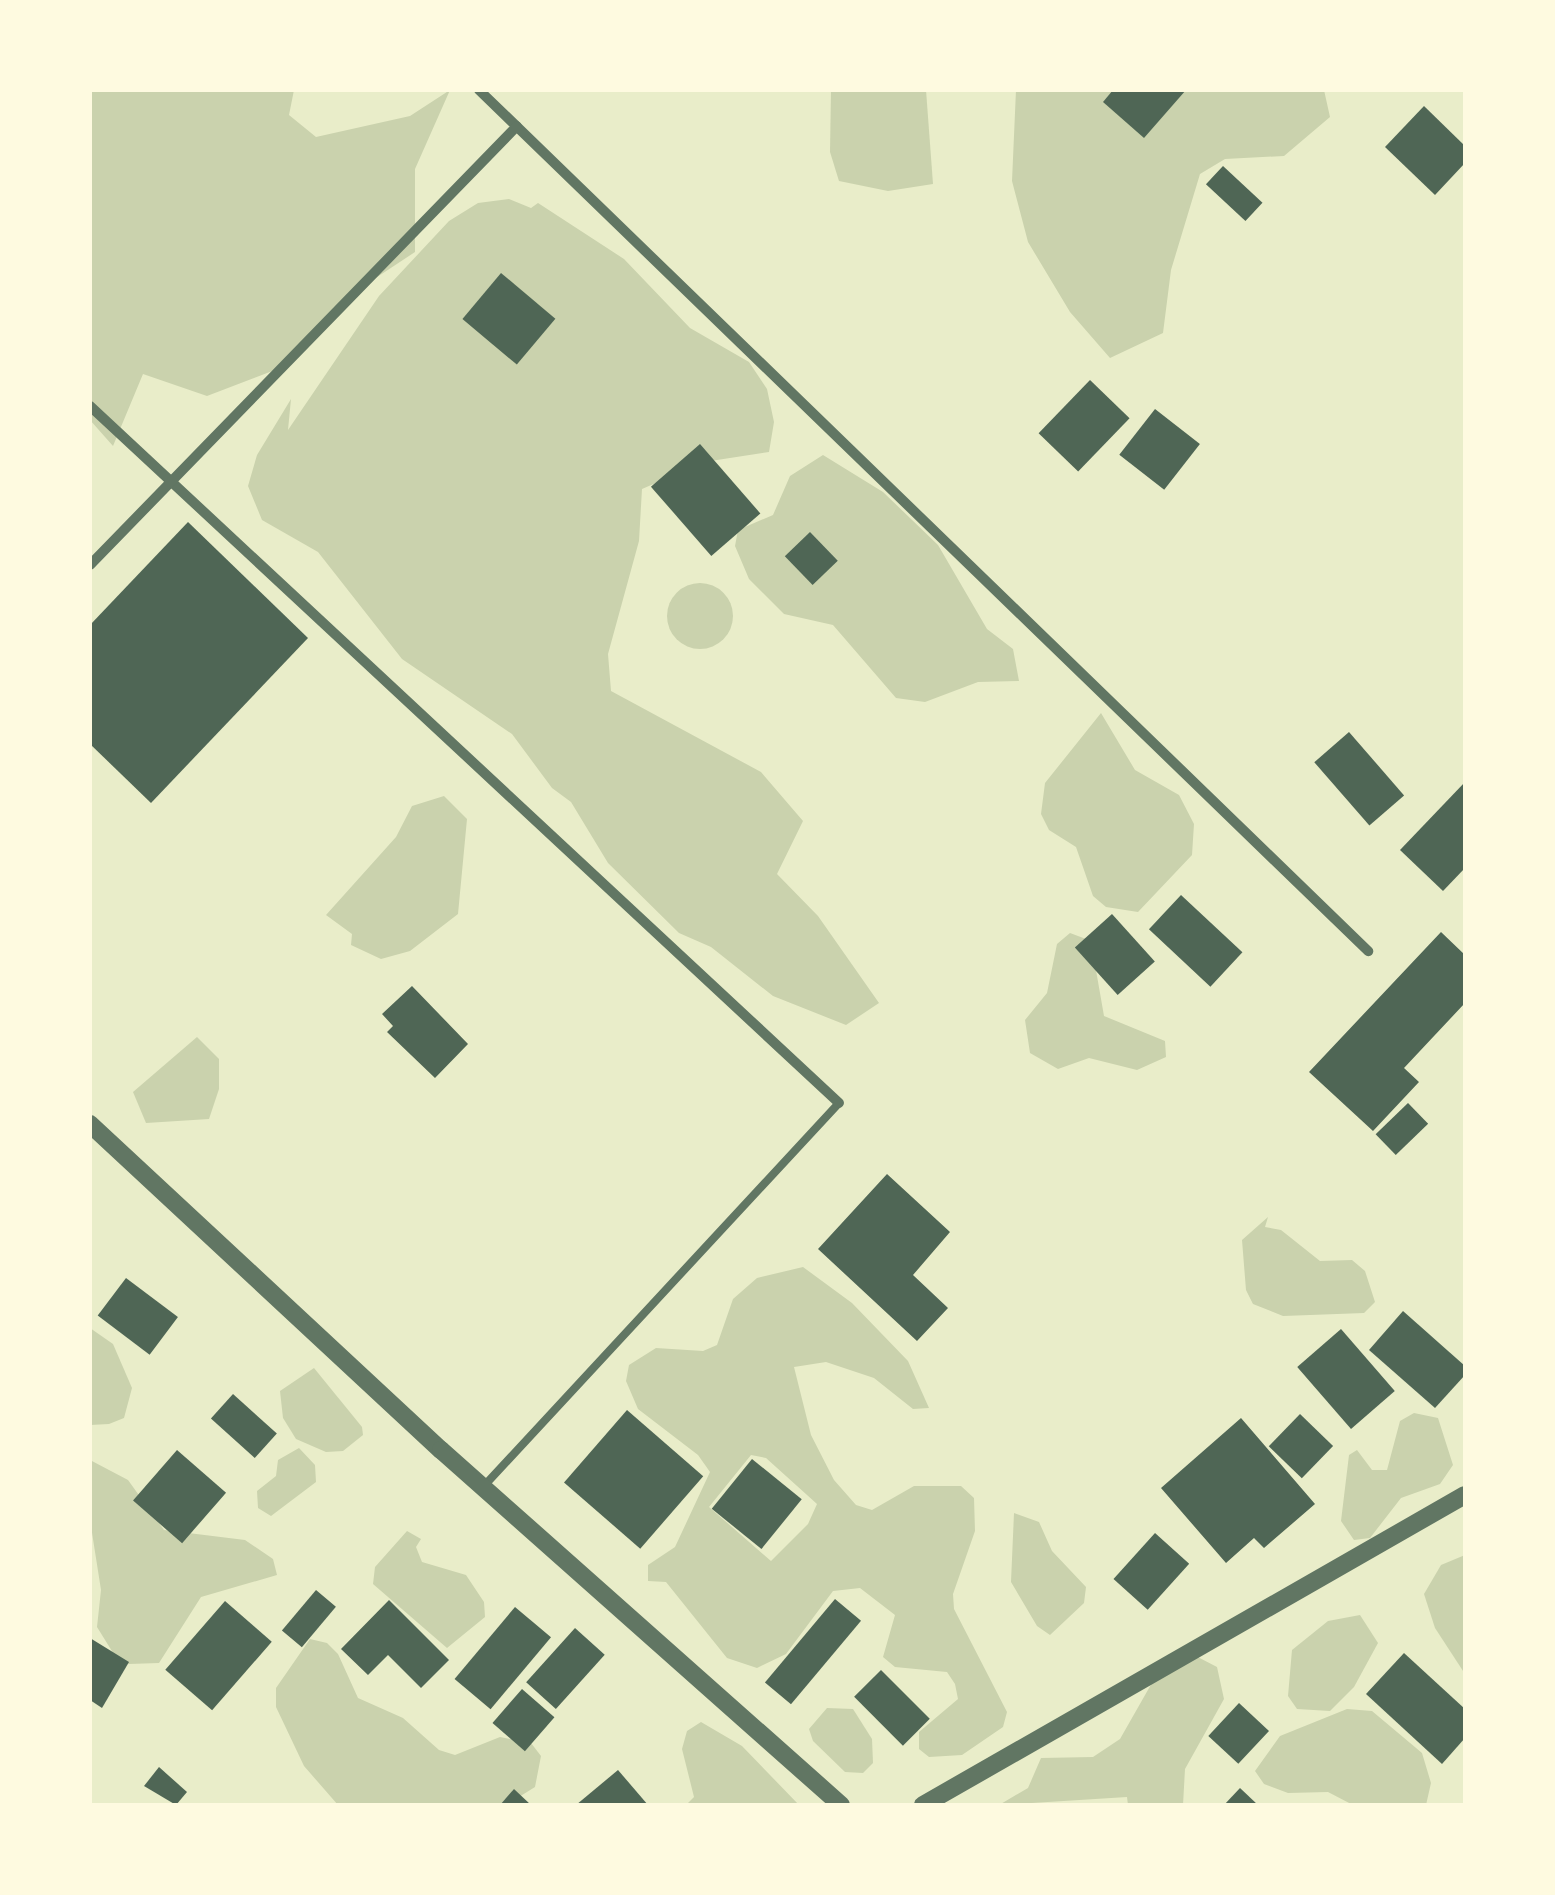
<!DOCTYPE html>
<html>
<head>
<meta charset="utf-8">
<style>
  body { margin:0 }
  #map { position:relative; width:1555px; height:1895px; overflow:hidden; background:#e9edc9; font-family:"Archivo Narrow",sans-serif }
  div>[style] { position:absolute }
  .green>* { inset:0; background:#cad2ad }
  .round { border-radius:50% }
  .building>* { inset:0; background:#4f6655; transform-origin:0 0 }
  .service>* { height:8px; margin:-4px; padding:0 4px; transform-origin:4px; border-radius:4px; background:#617663 }
  .minor>* { height:10px; margin:-5px; padding:0 5px; transform-origin:5px; border-radius:5px; background:#617663 }
  .tertiary>* { height:18px; margin:-9px; padding:0 9px; transform-origin:9px; border-radius:9px; background:#617663 }
  span { translate:-50% -50%; white-space:nowrap; text-align:center; line-height:1.15; -webkit-text-stroke:10px #fefae0; paint-order:stroke }
  .frame { position:absolute; inset:0; border:92px solid #fefae0; pointer-events:none }
</style>
</head>
<body>
<div id="map">
  <div class="green">
    <div style="clip-path:polygon(90px 90px,294px 90px,289px 115px,316px 137px,410px 116px,450px 90px,415px 169px,415px 252px,353px 293px,275px 370px,207px 396px,143px 374px,113px 446px,90px 420px)"></div>
    <div style="clip-path:polygon(831px 90px,926px 90px,933px 184px,888px 191px,839px 181px,830px 152px)"></div>
    <div style="clip-path:polygon(1016px 90px,1324px 90px,1330px 117px,1284px 156px,1225px 159px,1200px 174px,1171px 270px,1163px 333px,1110px 358px,1070px 312px,1028px 242px,1012px 181px)"></div>
    <div style="clip-path:polygon(509px 199px,531px 208px,538px 203px,624px 259px,690px 328px,749px 362px,767px 389px,774px 422px,769px 452px,704px 462px,642px 489px,639px 541px,608px 654px,611px 691px,761px 772px,803px 821px,777px 874px,818px 916px,879px 1003px,846px 1025px,773px 996px,711px 947px,679px 933px,608px 863px,571px 802px,552px 788px,512px 734px,402px 659px,318px 552px,262px 520px,248px 486px,257px 455px,291px 399px,288px 430px,379px 296px,449px 221px,478px 203px)"></div>
    <div style="clip-path:polygon(823px 455px,883px 492px,938px 545px,987px 629px,1013px 649px,1019px 681px,978px 682px,925px 702px,896px 698px,833px 625px,784px 614px,749px 579px,735px 546px,738px 530px,773px 515px,790px 476px)"></div>
    <div class="round" style="left:667px;top:583px;width:66px;height:66px"></div>
    <div style="clip-path:polygon(1101px 713px,1135px 770px,1179px 795px,1194px 824px,1192px 855px,1138px 912px,1106px 907px,1093px 896px,1076px 847px,1049px 830px,1041px 814px,1045px 783px)"></div>
    <div style="clip-path:polygon(444px 796px,467px 819px,458px 914px,410px 951px,381px 959px,351px 945px,352px 934px,326px 915px,396px 837px,412px 806px)"></div>
    <div style="clip-path:polygon(1070px 933px,1086px 939px,1093px 953px,1104px 1016px,1165px 1041px,1166px 1057px,1137px 1070px,1089px 1058px,1058px 1069px,1030px 1053px,1025px 1020px,1047px 993px,1057px 944px)"></div>
    <div style="clip-path:polygon(197px 1037px,219px 1059px,219px 1089px,209px 1119px,146px 1123px,133px 1092px)"></div>
    <div style="clip-path:polygon(1268px 1217px,1265px 1227px,1281px 1230px,1320px 1261px,1352px 1260px,1365px 1271px,1375px 1302px,1364px 1313px,1283px 1316px,1253px 1304px,1246px 1290px,1242px 1240px)"></div>
    <div style="clip-path:polygon(evenodd,803px 1267px,852px 1303px,908px 1361px,929px 1408px,913px 1409px,874px 1378px,826px 1362px,794px 1367px,811px 1435px,834px 1480px,856px 1505px,872px 1510px,914px 1486px,961px 1486px,974px 1498px,975px 1531px,953px 1594px,954px 1609px,1007px 1712px,1003px 1727px,962px 1755px,929px 1757px,919px 1749px,919px 1732px,958px 1699px,955px 1684px,947px 1672px,895px 1667px,883px 1657px,895px 1615px,860px 1588px,833px 1591px,786px 1654px,757px 1668px,727px 1658px,666px 1582px,648px 1581px,648px 1565px,675px 1547px,710px 1472px,698px 1455px,638px 1409px,626px 1381px,629px 1365px,656px 1348px,703px 1351px,717px 1345px,733px 1299px,757px 1278px,803px 1267px,751px 1455px,766px 1458px,817px 1504px,808px 1524px,771px 1561px,709px 1507px,751px 1455px)"></div>
    <div style="clip-path:polygon(90px 1328px,113px 1344px,132px 1388px,124px 1418px,109px 1424px,90px 1425px)"></div>
    <div style="clip-path:polygon(314px 1368px,362px 1427px,363px 1435px,343px 1451px,326px 1452px,296px 1439px,283px 1418px,280px 1391px)"></div>
    <div style="clip-path:polygon(1414px 1413px,1438px 1418px,1453px 1465px,1440px 1484px,1401px 1498px,1370px 1538px,1354px 1540px,1341px 1521px,1349px 1455px,1357px 1450px,1372px 1470px,1387px 1470px,1400px 1421px)"></div>
    <div style="clip-path:polygon(299px 1448px,315px 1465px,316px 1482px,271px 1516px,258px 1508px,257px 1491px,276px 1476px,278px 1460px)"></div>
    <div style="clip-path:polygon(90px 1460px,128px 1480px,164px 1530px,245px 1540px,273px 1559px,277px 1575px,201px 1597px,159px 1663px,129px 1664px,115px 1656px,97px 1627px,101px 1590px,90px 1520px)"></div>
    <div style="clip-path:polygon(1014px 1513px,1039px 1522px,1052px 1551px,1086px 1587px,1084px 1603px,1050px 1635px,1037px 1626px,1011px 1582px)"></div>
    <div style="clip-path:polygon(407px 1531px,421px 1539px,416px 1547px,422px 1562px,466px 1575px,484px 1602px,485px 1617px,447px 1648px,373px 1584px,375px 1567px)"></div>
    <div style="clip-path:polygon(1465px 1555px,1465px 1674px,1435px 1628px,1424px 1594px,1441px 1565px)"></div>
    <div style="clip-path:polygon(1360px 1615px,1378px 1643px,1354px 1687px,1330px 1711px,1297px 1709px,1288px 1696px,1292px 1650px,1328px 1621px)"></div>
    <div style="clip-path:polygon(310px 1639px,327px 1643px,338px 1654px,358px 1698px,403px 1718px,439px 1750px,455px 1755px,500px 1737px,531px 1743px,541px 1756px,535px 1787px,506px 1805px,338px 1805px,304px 1766px,276px 1707px,276px 1688px)"></div>
    <div style="clip-path:polygon(1190px 1653px,1217px 1667px,1224px 1699px,1185px 1769px,1183px 1805px,1128px 1805px,1127px 1797px,999px 1805px,1028px 1788px,1041px 1758px,1093px 1757px,1120px 1739px,1161px 1667px)"></div>
    <div style="clip-path:polygon(827px 1708px,853px 1709px,872px 1739px,873px 1763px,863px 1773px,845px 1772px,813px 1741px,809px 1729px)"></div>
    <div style="clip-path:polygon(1347px 1709px,1372px 1711px,1422px 1753px,1431px 1783px,1426px 1805px,1353px 1805px,1328px 1792px,1288px 1793px,1264px 1784px,1255px 1771px,1280px 1736px)"></div>
    <div style="clip-path:polygon(701px 1722px,742px 1746px,799px 1805px,686px 1805px,694px 1797px,682px 1749px,687px 1731px)"></div>
  </div>
  <div class="building">
    <div style="clip-path:polygon(1113px 90px,1186px 90px,1144px 138px,1103px 102px)"></div>
    <div style="clip-path:polygon(1424px 106px,1465px 146px,1465px 163px,1435px 195px,1385px 147px)"></div>
    <div style="left:1223px;top:166px;width:54px;height:25px;rotate:43deg"></div>
    <div style="left:501px;top:273px;width:71px;height:60px;rotate:40deg"></div>
    <div style="left:1090px;top:380px;width:55px;height:74px;rotate:44deg"></div>
    <div style="left:1155px;top:409px;width:57px;height:58px;rotate:38deg"></div>
    <div style="left:700px;top:444px;width:92px;height:65px;rotate:49deg"></div>
    <div style="clip-path:polygon(188px 522px,308px 638px,151px 803px,90px 744px,90px 625px)"></div>
    <div style="left:810px;top:532px;width:40px;height:35px;rotate:46deg"></div>
    <div style="left:1349px;top:732px;width:84px;height:46px;rotate:49deg"></div>
    <div style="clip-path:polygon(1465px 782px,1465px 868px,1443px 891px,1400px 850px)"></div>
    <div style="left:1181px;top:895px;width:84px;height:47px;rotate:43deg"></div>
    <div style="left:1112px;top:914px;width:64px;height:50px;rotate:48deg"></div>
    <div style="clip-path:polygon(1441px 932px,1465px 955px,1465px 1003px,1404px 1068px,1419px 1082px,1373px 1131px,1309px 1072px)"></div>
    <div style="clip-path:polygon(412px 986px,468px 1044px,435px 1078px,387px 1032px,393px 1026px,382px 1014px)"></div>
    <div style="left:1408px;top:1103px;width:29px;height:45px;rotate:46deg"></div>
    <div style="clip-path:polygon(887px 1174px,950px 1232px,913px 1275px,948px 1308px,917px 1341px,818px 1249px)"></div>
    <div style="left:126px;top:1278px;width:65px;height:47px;rotate:37deg"></div>
    <div style="clip-path:polygon(1403px 1311px,1465px 1366px,1465px 1375px,1435px 1408px,1369px 1350px)"></div>
    <div style="left:1341px;top:1329px;width:82px;height:58px;rotate:49deg"></div>
    <div style="left:233px;top:1394px;width:59px;height:33px;rotate:42deg"></div>
    <div style="left:627px;top:1410px;width:101px;height:96px;rotate:41deg"></div>
    <div style="left:1300px;top:1414px;width:46px;height:45px;rotate:44deg"></div>
    <div style="clip-path:polygon(1241px 1418px,1315px 1504px,1264px 1548px,1254px 1538px,1226px 1563px,1161px 1488px)"></div>
    <div style="left:177px;top:1450px;width:65px;height:67px;rotate:41deg"></div>
    <div style="left:752px;top:1459px;width:64px;height:64px;rotate:39deg"></div>
    <div style="left:1155px;top:1533px;width:46px;height:62px;rotate:42deg"></div>
    <div style="left:316px;top:1590px;width:26px;height:53px;rotate:40deg"></div>
    <div style="left:835px;top:1599px;width:34px;height:109px;rotate:40deg"></div>
    <div style="clip-path:polygon(389px 1600px,449px 1660px,421px 1688px,388px 1655px,368px 1675px,341px 1649px)"></div>
    <div style="left:225px;top:1601px;width:62px;height:91px;rotate:41deg"></div>
    <div style="left:515px;top:1607px;width:47px;height:94px;rotate:40deg"></div>
    <div style="left:575px;top:1628px;width:40px;height:73px;rotate:42deg"></div>
    <div style="clip-path:polygon(90px 1638px,129px 1662px,102px 1708px,90px 1700px)"></div>
    <div style="clip-path:polygon(1404px 1653px,1465px 1709px,1465px 1738px,1442px 1764px,1366px 1694px)"></div>
    <div style="left:881px;top:1670px;width:69px;height:38px;rotate:45deg"></div>
    <div style="left:522px;top:1689px;width:43px;height:45px;rotate:41deg"></div>
    <div style="left:1239px;top:1703px;width:41px;height:45px;rotate:43deg"></div>
    <div style="clip-path:polygon(159px 1767px,187px 1792px,176px 1805px,144px 1786px)"></div>
    <div style="clip-path:polygon(618px 1770px,648px 1805px,576px 1805px)"></div>
    <div style="clip-path:polygon(1240px 1788px,1258px 1805px,1224px 1805px)"></div>
    <div style="clip-path:polygon(514px 1789px,531px 1805px,500px 1805px)"></div>
  </div>
  <div class="service">
    <div style="left:483px;top:1487px;width:524px;rotate:-47.17deg"></div>
  </div>
  <div class="minor">
    <div style="left:479px;top:90px;width:1238px;rotate:44.08deg"></div>
    <div style="left:90px;top:406px;width:1023px;rotate:42.94deg"></div>
    <div style="left:90px;top:565px;width:612px;rotate:-45.79deg"></div>
  </div>
  <div class="tertiary">
    <div style="left:90px;top:1124px;width:479px;rotate:42.9deg"></div>
    <div style="left:441px;top:1450px;width:535px;rotate:41.59deg"></div>
    <div style="left:923px;top:1805px;width:624px;rotate:-29.77deg"></div>
  </div>
  <div class="frame"></div>
</div>
</body>
</html>
